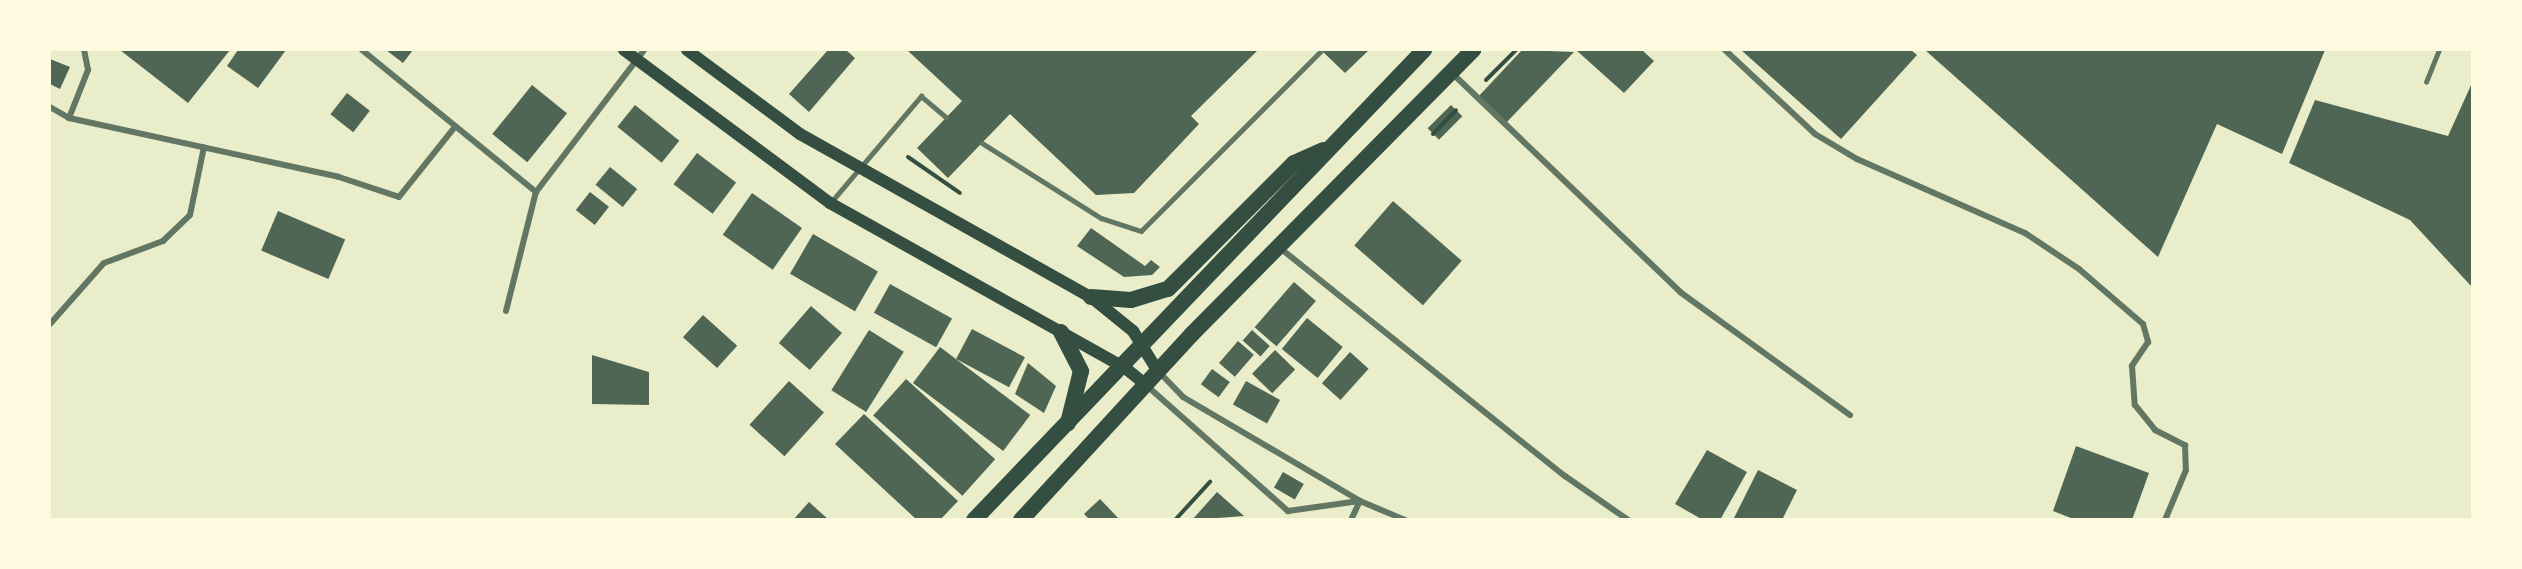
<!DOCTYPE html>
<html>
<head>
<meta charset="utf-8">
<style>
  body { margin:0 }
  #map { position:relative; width:2522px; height:569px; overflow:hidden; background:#e9edc9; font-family:"Titillium Web",sans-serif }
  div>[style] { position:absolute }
  .building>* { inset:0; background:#4f6655; transform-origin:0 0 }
  .path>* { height:4px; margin:-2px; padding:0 2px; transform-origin:2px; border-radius:2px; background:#344e41 }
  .service>* { height:4.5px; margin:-2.25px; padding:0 2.25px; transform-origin:2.25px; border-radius:2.25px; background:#617663 }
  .minor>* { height:6px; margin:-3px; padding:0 3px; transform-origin:3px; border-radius:3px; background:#617663 }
  .secondary>* { height:12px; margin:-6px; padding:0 6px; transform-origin:6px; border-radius:6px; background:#344e41 }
  .trunk>* { height:16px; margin:-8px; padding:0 8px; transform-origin:8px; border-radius:8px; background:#344e41 }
  span { translate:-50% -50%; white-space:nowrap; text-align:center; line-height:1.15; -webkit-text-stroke:4.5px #fefae0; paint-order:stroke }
  .frame { position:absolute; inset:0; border:51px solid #fefae0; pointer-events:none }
</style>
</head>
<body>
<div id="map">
  <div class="building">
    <div style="clip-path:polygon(120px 50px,230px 50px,188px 103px)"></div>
    <div style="clip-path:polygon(238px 50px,286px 50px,258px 88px,227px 66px)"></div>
    <div style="clip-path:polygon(386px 50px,413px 50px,403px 63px)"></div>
    <div style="clip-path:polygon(828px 50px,846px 50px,855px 58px,809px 112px,789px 94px)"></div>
    <div style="clip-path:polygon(907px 50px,1258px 50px,1191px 116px,1199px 124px,1134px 193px,1096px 195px,1010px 114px,948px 178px,917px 148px,962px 101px)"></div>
    <div style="clip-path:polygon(1321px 50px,1369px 50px,1345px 73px)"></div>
    <div style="clip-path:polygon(1522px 50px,1574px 52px,1505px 124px,1477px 98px)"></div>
    <div style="clip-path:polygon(1576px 50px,1642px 50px,1654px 61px,1624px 93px)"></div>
    <div style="clip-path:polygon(1741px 50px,1911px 50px,1917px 55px,1841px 139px)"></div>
    <div style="clip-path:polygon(1925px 50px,2325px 50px,2282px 154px,2217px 124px,2158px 257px)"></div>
    <div style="clip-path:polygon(50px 59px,70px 67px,60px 89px,50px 84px)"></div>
    <div style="clip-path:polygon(2472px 83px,2472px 287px,2410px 220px,2289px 163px,2315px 100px,2448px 136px)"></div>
    <div style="left:532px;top:85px;width:45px;height:63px;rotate:39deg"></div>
    <div style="left:347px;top:93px;width:29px;height:27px;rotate:38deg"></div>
    <div style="left:635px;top:105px;width:57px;height:28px;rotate:39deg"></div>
    <div style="left:1451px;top:105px;width:16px;height:33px;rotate:45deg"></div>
    <div style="left:697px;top:153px;width:49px;height:39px;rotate:37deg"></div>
    <div style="left:610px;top:167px;width:35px;height:23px;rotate:39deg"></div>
    <div style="left:590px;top:192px;width:24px;height:23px;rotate:38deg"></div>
    <div style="left:752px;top:193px;width:61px;height:51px;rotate:35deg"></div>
    <div style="left:1393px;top:201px;width:91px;height:59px;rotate:41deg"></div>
    <div style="left:278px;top:211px;width:73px;height:43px;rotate:23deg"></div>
    <div style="clip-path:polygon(1091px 228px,1145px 266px,1151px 260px,1160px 267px,1152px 275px,1124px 277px,1077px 246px)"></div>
    <div style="left:813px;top:234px;width:75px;height:46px;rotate:30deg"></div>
    <div style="left:1294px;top:282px;width:29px;height:60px;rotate:41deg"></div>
    <div style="left:890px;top:284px;width:71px;height:33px;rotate:29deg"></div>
    <div style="left:811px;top:306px;width:41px;height:49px;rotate:41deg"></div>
    <div style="left:703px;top:315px;width:46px;height:30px;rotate:42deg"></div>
    <div style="left:1307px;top:318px;width:46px;height:40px;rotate:39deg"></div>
    <div style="left:972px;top:329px;width:60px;height:34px;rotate:28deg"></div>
    <div style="left:869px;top:330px;width:41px;height:71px;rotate:32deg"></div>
    <div style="left:1252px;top:330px;width:24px;height:14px;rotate:42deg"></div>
    <div style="left:1238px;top:341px;width:21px;height:29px;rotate:41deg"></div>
    <div style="left:940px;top:347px;width:113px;height:45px;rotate:37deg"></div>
    <div style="left:1275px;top:350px;width:28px;height:33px;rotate:44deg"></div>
    <div style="left:1350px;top:352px;width:25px;height:42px;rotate:42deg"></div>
    <div style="clip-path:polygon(592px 355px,649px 372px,649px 405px,592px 404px)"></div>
    <div style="clip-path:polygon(1028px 363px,1056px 386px,1044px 413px,1015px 394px)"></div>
    <div style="left:1212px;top:369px;width:22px;height:19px;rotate:36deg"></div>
    <div style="left:906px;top:379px;width:120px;height:49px;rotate:42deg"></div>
    <div style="left:789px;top:381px;width:47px;height:59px;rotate:42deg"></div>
    <div style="left:1246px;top:381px;width:39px;height:27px;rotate:29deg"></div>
    <div style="clip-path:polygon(864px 414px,958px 501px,940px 520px,917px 520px,835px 444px)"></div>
    <div style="clip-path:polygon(2076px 446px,2149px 473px,2132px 520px,2076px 520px,2053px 511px)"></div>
    <div style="clip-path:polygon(1707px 450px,1747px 472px,1720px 520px,1703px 520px,1675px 504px)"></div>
    <div style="clip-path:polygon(1758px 470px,1797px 490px,1782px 520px,1733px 520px)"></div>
    <div style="left:1283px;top:472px;width:24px;height:18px;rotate:30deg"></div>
    <div style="clip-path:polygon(1217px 492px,1244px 516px,1192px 520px)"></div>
    <div style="clip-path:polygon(1100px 499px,1120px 520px,1090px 520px,1084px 514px)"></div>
    <div style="clip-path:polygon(809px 502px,829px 520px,793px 520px)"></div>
  </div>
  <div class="path">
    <div style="left:1486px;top:80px;width:42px;rotate:-45deg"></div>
    <div style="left:1433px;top:134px;width:33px;rotate:-46deg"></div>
    <div style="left:908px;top:157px;width:63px;rotate:34.7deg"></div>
    <div style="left:1175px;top:520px;width:52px;rotate:-47.4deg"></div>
  </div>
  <div class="service">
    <div style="left:2426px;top:82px;width:35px;rotate:-68deg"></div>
    <div style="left:982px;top:143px;width:141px;rotate:32.2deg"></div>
    <div style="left:1101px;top:218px;width:42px;rotate:18deg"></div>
    <div style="left:1141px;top:231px;width:256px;rotate:-45deg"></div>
    <div style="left:832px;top:201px;width:138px;rotate:-49.7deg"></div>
    <div style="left:921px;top:96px;width:33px;rotate:40deg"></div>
  </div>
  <div class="minor">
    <div style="left:362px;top:50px;width:225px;rotate:39.2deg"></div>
    <div style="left:1725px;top:50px;width:123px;rotate:43deg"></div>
    <div style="left:1815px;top:134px;width:49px;rotate:30.8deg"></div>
    <div style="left:1857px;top:159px;width:184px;rotate:23.8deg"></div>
    <div style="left:2025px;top:233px;width:65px;rotate:33.7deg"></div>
    <div style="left:2079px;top:269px;width:84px;rotate:40.7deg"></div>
    <div style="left:2143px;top:324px;width:19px;rotate:74deg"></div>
    <div style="left:2148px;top:342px;width:29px;rotate:124deg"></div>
    <div style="left:2132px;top:366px;width:39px;rotate:86deg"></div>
    <div style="left:2135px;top:405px;width:32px;rotate:51deg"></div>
    <div style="left:2155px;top:430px;width:34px;rotate:27deg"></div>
    <div style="left:2185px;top:445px;width:25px;rotate:88deg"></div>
    <div style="left:2186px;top:470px;width:54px;rotate:112.8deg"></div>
    <div style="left:1453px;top:74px;width:315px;rotate:43.8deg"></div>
    <div style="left:1680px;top:292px;width:210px;rotate:35.9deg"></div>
    <div style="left:50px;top:107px;width:22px;rotate:30deg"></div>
    <div style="left:69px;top:118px;width:276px;rotate:12.3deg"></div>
    <div style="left:339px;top:177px;width:63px;rotate:18.4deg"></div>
    <div style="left:399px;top:197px;width:88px;rotate:-51.4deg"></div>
    <div style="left:69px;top:118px;width:52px;rotate:-68.4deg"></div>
    <div style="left:88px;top:70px;width:20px;rotate:-101deg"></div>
    <div style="left:1280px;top:248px;width:365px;rotate:38.7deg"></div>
    <div style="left:1565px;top:476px;width:77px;rotate:34.9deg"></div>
    <div style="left:506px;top:311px;width:123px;rotate:-75.9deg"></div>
    <div style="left:536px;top:192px;width:178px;rotate:-52.7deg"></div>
    <div style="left:50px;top:324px;width:81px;rotate:-48.5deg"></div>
    <div style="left:104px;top:263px;width:63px;rotate:-20.4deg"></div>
    <div style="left:163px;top:241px;width:37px;rotate:-44deg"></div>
    <div style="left:190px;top:215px;width:69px;rotate:-78.4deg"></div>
    <div style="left:1158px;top:371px;width:36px;rotate:46deg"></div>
    <div style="left:1183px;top:397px;width:205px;rotate:30.4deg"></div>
    <div style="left:1360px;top:501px;width:49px;rotate:22.9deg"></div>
    <div style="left:1146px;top:385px;width:190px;rotate:41.6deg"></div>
    <div style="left:1288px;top:511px;width:72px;rotate:-8deg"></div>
    <div style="left:1351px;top:520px;width:21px;rotate:-65deg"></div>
  </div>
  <div class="secondary">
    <div style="left:624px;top:50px;width:257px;rotate:36.6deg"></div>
    <div style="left:830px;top:203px;width:337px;rotate:29.2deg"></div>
    <div style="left:1124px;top:367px;width:26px;rotate:39deg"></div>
    <div style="left:687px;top:50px;width:141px;rotate:36.6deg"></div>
    <div style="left:800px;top:134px;width:334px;rotate:29.3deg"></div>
    <div style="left:1091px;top:297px;width:54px;rotate:39deg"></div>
    <div style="left:1133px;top:331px;width:46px;rotate:58.4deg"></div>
  </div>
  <div class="trunk">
    <div style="left:1091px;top:297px;width:40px;rotate:4.3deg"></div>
    <div style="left:1131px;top:300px;width:39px;rotate:-17deg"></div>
    <div style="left:1168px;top:289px;width:178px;rotate:-45deg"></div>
    <div style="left:1294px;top:163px;width:32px;rotate:-24deg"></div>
    <div style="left:1061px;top:332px;width:44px;rotate:62.9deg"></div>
    <div style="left:1081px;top:371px;width:54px;rotate:104deg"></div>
    <div style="left:974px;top:520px;width:651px;rotate:-46.25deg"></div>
    <div style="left:1021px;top:520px;width:253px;rotate:-47.4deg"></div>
    <div style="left:1192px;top:334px;width:400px;rotate:-45.3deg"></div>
  </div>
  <div class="frame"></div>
</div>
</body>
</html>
